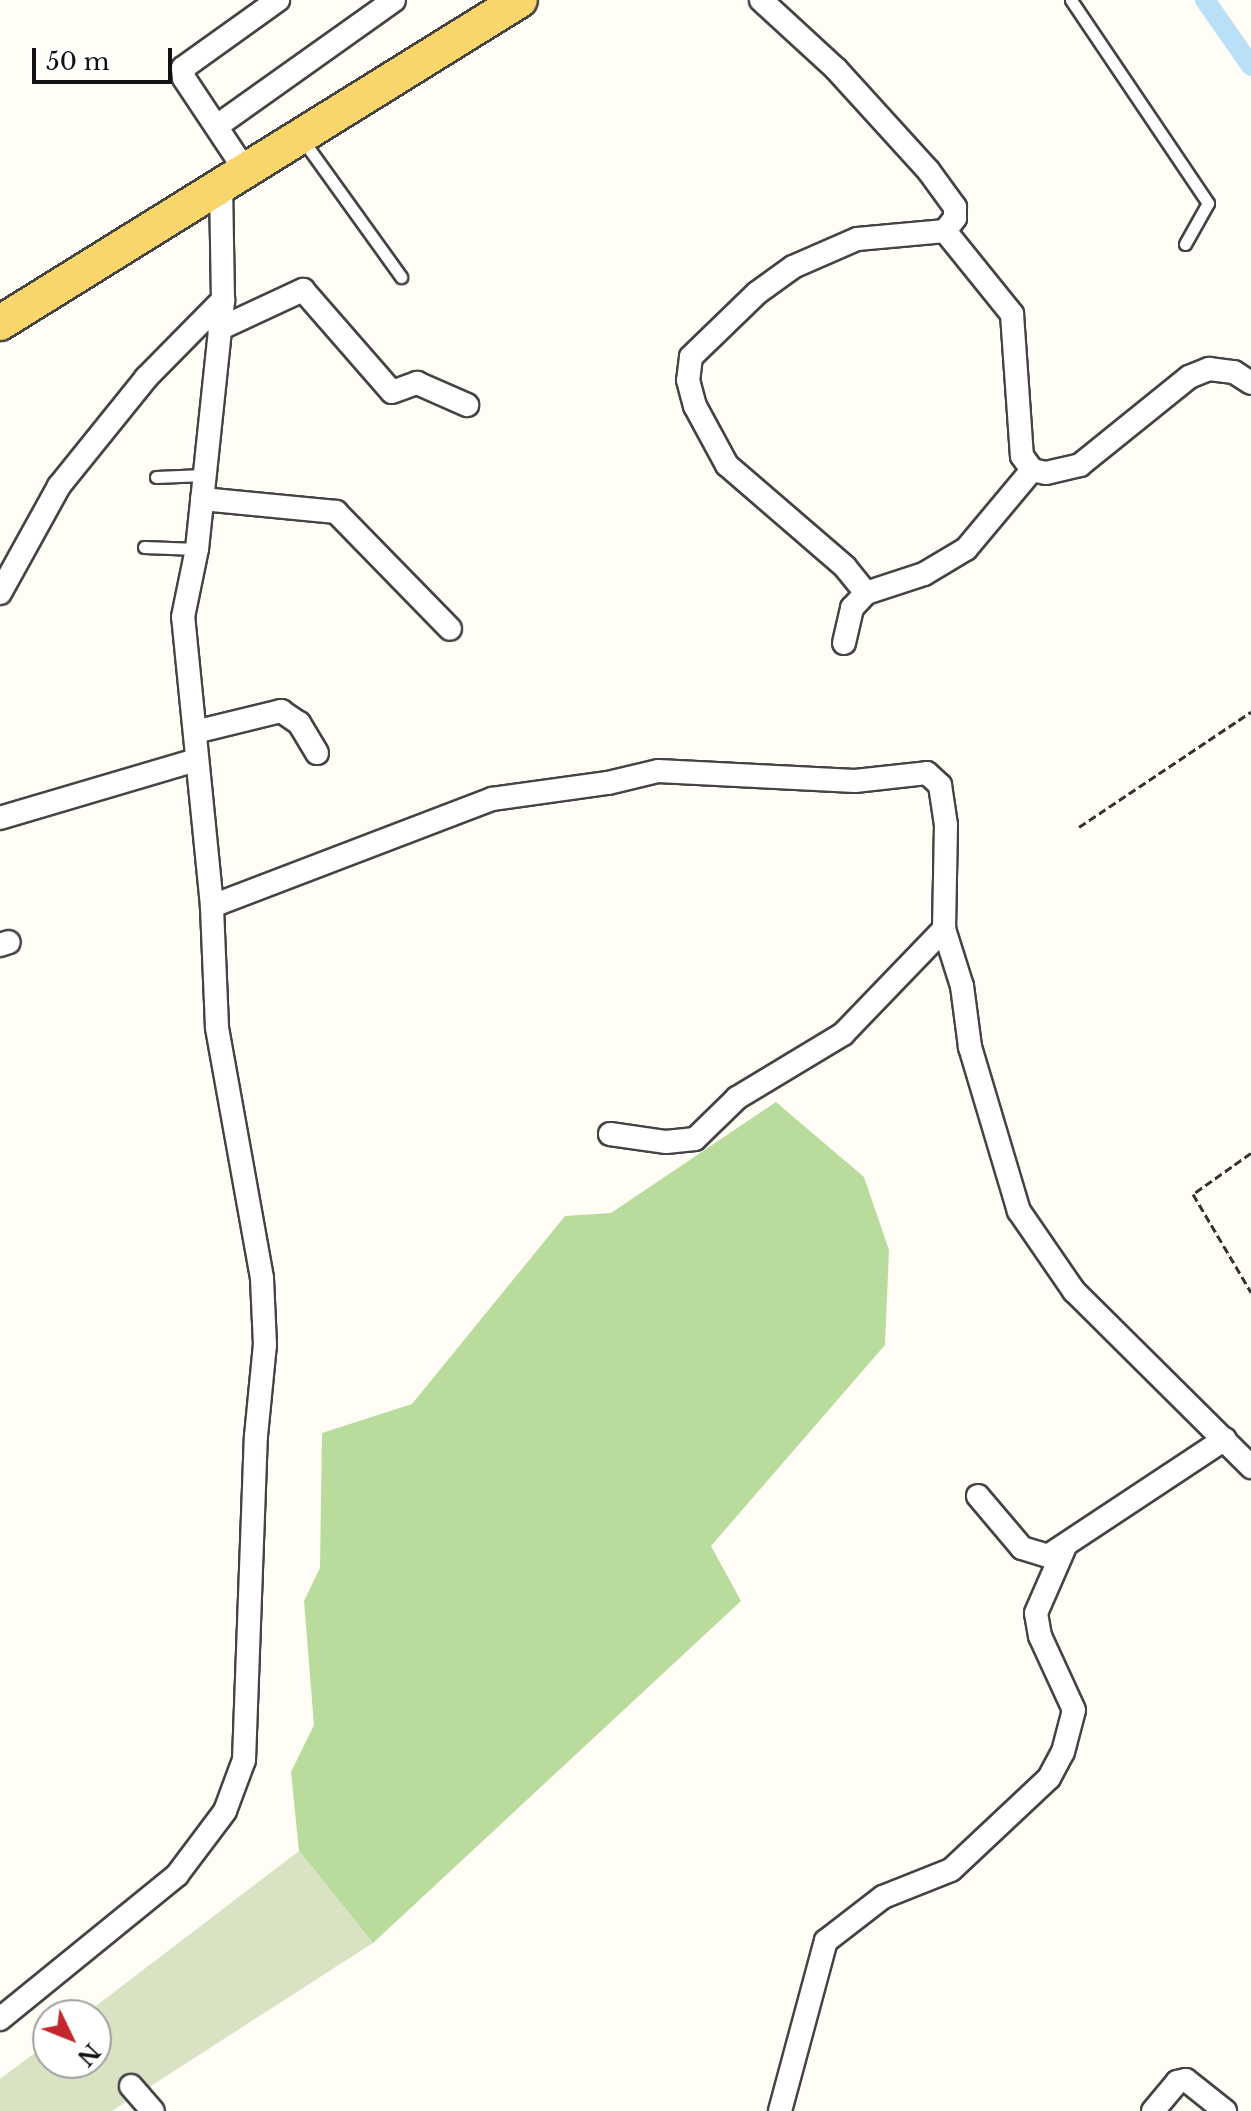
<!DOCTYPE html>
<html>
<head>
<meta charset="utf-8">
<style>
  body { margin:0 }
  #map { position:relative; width:1251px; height:2111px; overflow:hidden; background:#fffdf5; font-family:"Libre Baskerville",serif }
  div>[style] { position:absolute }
  .forest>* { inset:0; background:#b9dc9c }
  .cemetery>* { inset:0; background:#d9e3c4 }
  .canal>* { height:20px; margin:-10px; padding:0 10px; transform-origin:10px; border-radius:10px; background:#b9e0f7 }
  .path>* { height:3px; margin-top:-1.5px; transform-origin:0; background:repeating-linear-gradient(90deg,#333 0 8px,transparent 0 12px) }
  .roads { filter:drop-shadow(2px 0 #444) drop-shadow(-2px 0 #444) drop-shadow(0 2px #444) drop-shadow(0 -2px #444) }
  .lane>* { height:11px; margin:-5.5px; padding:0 5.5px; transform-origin:5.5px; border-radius:5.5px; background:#fff }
  .street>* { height:22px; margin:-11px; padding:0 11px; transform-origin:11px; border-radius:11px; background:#fff }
  .primary>* { height:34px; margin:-17px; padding:0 17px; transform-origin:17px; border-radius:17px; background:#f9d66b }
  span { translate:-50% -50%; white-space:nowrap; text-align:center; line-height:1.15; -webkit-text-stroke:8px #fff; paint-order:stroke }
  .north { position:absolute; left:32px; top:1999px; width:80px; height:80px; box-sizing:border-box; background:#fff; border:2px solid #a0a0a0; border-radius:50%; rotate:133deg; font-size:22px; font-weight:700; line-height:32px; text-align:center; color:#111 }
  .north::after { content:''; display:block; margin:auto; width:28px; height:36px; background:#c4262e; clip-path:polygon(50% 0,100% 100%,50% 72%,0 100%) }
  .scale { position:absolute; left:32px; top:48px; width:140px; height:36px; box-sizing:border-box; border:4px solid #111; border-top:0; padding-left:10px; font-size:24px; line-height:28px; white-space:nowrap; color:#111; -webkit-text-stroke:6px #fff; paint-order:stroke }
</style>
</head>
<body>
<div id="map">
  <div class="forest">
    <div style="clip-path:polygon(776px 1102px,864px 1177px,889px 1250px,885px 1345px,711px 1546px,741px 1601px,373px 1943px,299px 1851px,291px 1772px,314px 1725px,304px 1601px,320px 1568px,322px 1433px,412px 1404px,565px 1216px,611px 1213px)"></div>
  </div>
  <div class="cemetery">
    <div style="clip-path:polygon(299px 1851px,373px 1943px,112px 2111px,0 2111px,0 2079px,48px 2043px,48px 2063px,96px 2063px,96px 2015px,84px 2015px)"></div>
  </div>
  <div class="canal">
    <div style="left:1205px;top:0;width:80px;rotate:55.1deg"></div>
  </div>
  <div class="path">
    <div style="left:1079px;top:827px;width:207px;rotate:-33.8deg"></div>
    <div style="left:1251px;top:1153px;width:71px;rotate:144.7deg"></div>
    <div style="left:1193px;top:1194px;width:114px;rotate:59.4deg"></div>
  </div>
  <div class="roads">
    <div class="lane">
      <div style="left:1071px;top:0;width:245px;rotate:56deg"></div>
      <div style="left:1208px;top:203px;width:47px;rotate:119.3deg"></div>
      <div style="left:302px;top:139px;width:170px;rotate:54.3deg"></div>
      <div style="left:156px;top:477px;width:48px;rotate:-2.4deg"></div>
      <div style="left:144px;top:547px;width:53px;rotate:2.2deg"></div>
    </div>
    <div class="street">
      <div style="left:761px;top:0;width:102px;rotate:42.6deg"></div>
      <div style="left:836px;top:69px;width:137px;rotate:47.7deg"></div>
      <div style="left:928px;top:170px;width:46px;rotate:53.9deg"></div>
      <div style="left:955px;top:207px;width:11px;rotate:90deg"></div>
      <div style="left:955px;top:218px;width:16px;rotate:128deg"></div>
      <div style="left:945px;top:231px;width:107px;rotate:51.1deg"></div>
      <div style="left:1012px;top:314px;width:142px;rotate:86deg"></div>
      <div style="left:1022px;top:456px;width:17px;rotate:54deg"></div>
      <div style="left:1032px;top:470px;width:14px;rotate:12deg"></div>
      <div style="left:1046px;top:473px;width:35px;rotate:-13deg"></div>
      <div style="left:1080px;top:465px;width:140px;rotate:-38.9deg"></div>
      <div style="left:1189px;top:377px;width:22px;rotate:-22deg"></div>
      <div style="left:1209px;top:369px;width:25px;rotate:7deg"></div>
      <div style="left:1234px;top:372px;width:20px;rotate:33deg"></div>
      <div style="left:217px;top:126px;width:217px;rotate:-35.4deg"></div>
      <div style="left:247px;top:173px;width:114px;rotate:-123.6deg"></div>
      <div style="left:184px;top:78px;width:10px;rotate:-96deg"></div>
      <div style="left:183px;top:68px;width:117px;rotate:-35.6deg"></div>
      <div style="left:945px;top:231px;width:88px;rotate:174.8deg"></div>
      <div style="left:857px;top:239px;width:70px;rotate:156.4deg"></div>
      <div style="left:793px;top:267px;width:44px;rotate:144.2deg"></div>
      <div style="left:757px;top:293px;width:92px;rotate:135.9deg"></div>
      <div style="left:691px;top:357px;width:23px;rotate:97deg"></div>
      <div style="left:688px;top:380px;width:27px;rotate:75deg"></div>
      <div style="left:695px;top:406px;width:67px;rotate:61.5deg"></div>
      <div style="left:727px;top:465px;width:156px;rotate:40.8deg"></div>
      <div style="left:845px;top:567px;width:33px;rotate:51deg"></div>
      <div style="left:866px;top:593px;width:61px;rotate:-18.1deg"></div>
      <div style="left:924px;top:574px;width:49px;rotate:-30.8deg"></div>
      <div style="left:966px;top:549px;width:103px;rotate:-50.1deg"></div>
      <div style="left:219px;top:329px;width:93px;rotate:-24.9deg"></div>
      <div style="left:303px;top:290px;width:135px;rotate:48.9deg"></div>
      <div style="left:392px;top:392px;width:27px;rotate:-20deg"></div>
      <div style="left:417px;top:383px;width:55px;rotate:23.7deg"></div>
      <div style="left:202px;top:499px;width:135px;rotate:5.5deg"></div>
      <div style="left:336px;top:512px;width:163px;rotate:45.7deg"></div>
      <div style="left:0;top:593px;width:122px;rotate:-61.1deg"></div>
      <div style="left:59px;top:486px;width:139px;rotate:-51.1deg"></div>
      <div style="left:146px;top:378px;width:110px;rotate:-45.4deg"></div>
      <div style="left:844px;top:643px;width:36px;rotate:-77deg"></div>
      <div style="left:852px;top:608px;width:21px;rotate:-47deg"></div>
      <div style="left:195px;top:732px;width:89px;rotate:-13.7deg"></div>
      <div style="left:281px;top:711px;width:22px;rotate:34deg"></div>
      <div style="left:299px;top:723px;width:35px;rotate:59deg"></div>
      <div style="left:0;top:818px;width:204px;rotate:-16.5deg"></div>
      <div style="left:212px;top:906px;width:300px;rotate:-20.9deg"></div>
      <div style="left:492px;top:799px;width:117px;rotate:-7.9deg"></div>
      <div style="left:608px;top:783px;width:51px;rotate:-13.5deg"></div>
      <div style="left:658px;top:771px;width:197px;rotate:2.9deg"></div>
      <div style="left:855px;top:781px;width:72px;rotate:-6.3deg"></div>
      <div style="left:927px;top:773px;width:18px;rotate:43deg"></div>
      <div style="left:940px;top:785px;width:40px;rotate:81.5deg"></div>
      <div style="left:946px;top:825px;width:104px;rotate:91.1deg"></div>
      <div style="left:944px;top:929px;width:60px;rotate:72.5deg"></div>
      <div style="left:962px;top:986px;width:62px;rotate:82.5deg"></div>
      <div style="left:970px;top:1047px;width:171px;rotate:73.4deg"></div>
      <div style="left:1019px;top:1211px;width:97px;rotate:55.5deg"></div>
      <div style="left:1074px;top:1291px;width:250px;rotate:44.8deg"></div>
      <div style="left:0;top:945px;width:9px;rotate:-18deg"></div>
      <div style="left:610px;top:1134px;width:57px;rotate:8.1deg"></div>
      <div style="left:666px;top:1142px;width:29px;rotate:-6deg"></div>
      <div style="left:695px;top:1139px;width:59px;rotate:-44.3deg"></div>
      <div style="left:737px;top:1098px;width:124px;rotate:-31.1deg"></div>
      <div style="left:843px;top:1034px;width:146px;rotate:-46.1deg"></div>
      <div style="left:978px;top:1496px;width:68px;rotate:49.8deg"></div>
      <div style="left:1022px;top:1548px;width:27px;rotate:17deg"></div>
      <div style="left:1048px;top:1556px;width:212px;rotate:-33.5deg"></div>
      <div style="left:0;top:2019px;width:228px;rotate:-39.1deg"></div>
      <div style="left:177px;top:1875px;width:80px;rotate:-53.1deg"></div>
      <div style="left:225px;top:1811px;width:54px;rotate:-69.6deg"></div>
      <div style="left:244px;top:1760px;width:324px;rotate:-87.9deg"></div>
      <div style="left:256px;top:1436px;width:91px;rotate:-84.4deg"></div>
      <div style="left:265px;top:1345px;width:67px;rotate:-92.6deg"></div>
      <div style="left:262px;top:1278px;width:255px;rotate:-100.2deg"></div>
      <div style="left:217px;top:1027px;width:121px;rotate:-92.4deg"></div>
      <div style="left:212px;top:906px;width:290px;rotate:-95.7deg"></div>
      <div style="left:183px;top:617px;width:69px;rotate:-78.4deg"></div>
      <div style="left:197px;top:549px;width:250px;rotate:-84deg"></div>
      <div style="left:223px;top:300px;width:113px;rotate:-91deg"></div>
      <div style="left:131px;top:2086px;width:33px;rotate:49deg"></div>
      <div style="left:780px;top:2111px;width:176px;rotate:-74.9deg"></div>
      <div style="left:826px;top:1941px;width:72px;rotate:-37.7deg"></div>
      <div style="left:883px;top:1897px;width:73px;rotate:-21.7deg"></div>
      <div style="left:951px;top:1870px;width:134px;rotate:-43.2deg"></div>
      <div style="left:1049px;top:1778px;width:30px;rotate:-62deg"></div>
      <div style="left:1063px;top:1752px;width:43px;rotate:-75.3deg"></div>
      <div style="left:1074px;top:1710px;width:81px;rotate:-114.7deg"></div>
      <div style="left:1040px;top:1636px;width:23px;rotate:-100deg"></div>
      <div style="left:1036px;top:1613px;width:70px;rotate:-66.4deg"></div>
      <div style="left:1153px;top:2111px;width:38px;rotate:-50deg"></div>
      <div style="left:1177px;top:2082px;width:9px;rotate:-13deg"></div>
      <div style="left:1186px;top:2080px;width:50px;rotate:38.5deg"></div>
    </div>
    <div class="primary">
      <div style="left:0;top:323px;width:612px;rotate:-31.85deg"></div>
    </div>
  </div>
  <div class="north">N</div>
  <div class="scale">50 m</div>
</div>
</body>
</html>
